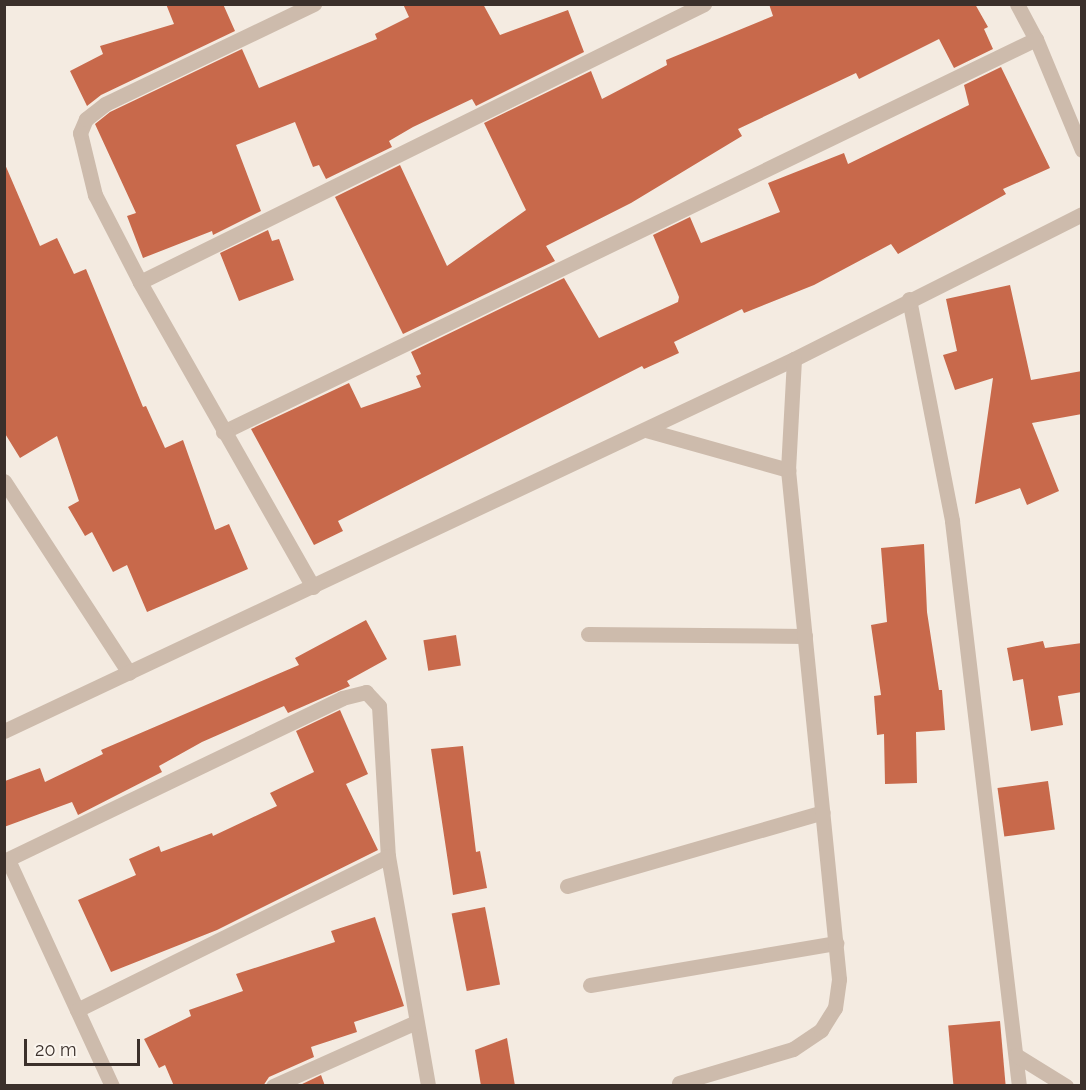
<!DOCTYPE html>
<html>
<head>
<meta charset="utf-8">
<style>
  body { margin:0 }
  #map { position:relative; width:1086px; height:1090px; overflow:hidden; background:#f4ebe1; font-family:Raleway,sans-serif }
  div>[style] { position:absolute }
  .building>* { inset:0; background:#c8694b; transform-origin:0 0 }
  .minor>* { height:15px; margin:-7.5px; padding:0 7.5px; transform-origin:7.5px; border-radius:7.5px; background:#cdbbac }
  span { translate:-50% -50%; white-space:nowrap; text-align:center; line-height:1.15; -webkit-text-stroke:4.5px #fbf5ee; paint-order:stroke }
  .frame { position:absolute; inset:0; border:6px solid #3b302b; pointer-events:none }
  .scale { position:absolute; left:24px; top:1039px; width:116px; height:27px; box-sizing:border-box; border:3px solid #3b302b; border-top:0; padding-left:8px; font-size:18px; line-height:21px; white-space:nowrap; color:#3b302b; -webkit-text-stroke:4px #fbf5ee; paint-order:stroke }
</style>
</head>
<body>
<div id="map">
  <div class="building">
    <div style="clip-path:polygon(166px 4px,223px 4px,235px 31px,101px 95px,87px 106px,70px 71px,103px 54px,100px 46px,174px 24px)"></div>
    <div style="clip-path:polygon(403px 4px,483px 4px,500px 35px,568px 10px,584px 52px,476px 106px,472px 99px,413px 127px,389px 141px,392px 147px,326px 179px,319px 165px,313px 167px,295px 122px,236px 145px,261px 211px,213px 235px,212px 231px,143px 258px,127px 216px,136px 213px,95px 124px,110px 112px,242px 49px,259px 88px,377px 39px,375px 34px,409px 17px)"></div>
    <div style="clip-path:polygon(769px 4px,975px 4px,988px 27px,984px 29px,993px 49px,954px 68px,939px 39px,859px 79px,856px 73px,738px 129px,742px 136px,631px 203px,546px 246px,555px 261px,403px 334px,335px 197px,400px 165px,447px 266px,526px 210px,484px 123px,591px 71px,602px 99px,667px 65px,666px 60px,773px 16px)"></div>
    <div style="clip-path:polygon(1001px 67px,1050px 168px,1003px 189px,1006px 194px,898px 254px,891px 244px,814px 285px,744px 313px,742px 309px,674px 342px,679px 353px,644px 369px,642px 366px,338px 521px,343px 531px,314px 545px,251px 429px,349px 383px,361px 408px,421px 387px,416px 376px,421px 374px,411px 352px,564px 278px,599px 338px,678px 302px,679px 297px,653px 235px,690px 217px,701px 243px,780px 212px,768px 183px,844px 153px,848px 164px,969px 105px,964px 85px)"></div>
    <div style="clip-path:polygon(4px 162px,40px 246px,57px 238px,74px 274px,86px 269px,143px 407px,146px 406px,165px 448px,183px 440px,215px 530px,229px 524px,248px 569px,147px 612px,127px 565px,113px 572px,92px 532px,85px 536px,68px 507px,79px 501px,57px 436px,20px 458px,4px 432px)"></div>
    <div style="clip-path:polygon(268px 230px,272px 241px,279px 239px,294px 280px,239px 301px,220px 253px)"></div>
    <div style="clip-path:polygon(1010px 285px,1031px 380px,1082px 371px,1082px 414px,1032px 423px,1059px 491px,1027px 505px,1020px 488px,975px 504px,993px 378px,955px 390px,943px 355px,957px 351px,946px 299px)"></div>
    <div style="clip-path:polygon(924px 544px,927px 612px,939px 690px,942px 690px,945px 730px,916px 732px,917px 783px,885px 784px,884px 734px,877px 735px,874px 696px,881px 695px,871px 625px,887px 622px,881px 548px)"></div>
    <div style="clip-path:polygon(366px 620px,387px 659px,347px 681px,350px 686px,288px 713px,284px 706px,202px 742px,159px 766px,162px 772px,78px 815px,72px 802px,4px 827px,5px 781px,40px 768px,45px 782px,103px 754px,101px 750px,299px 665px,295px 658px)"></div>
    <div style="left:456px;top:635px;width:31px;height:33px;rotate:81deg"></div>
    <div style="clip-path:polygon(1043px 641px,1045px 648px,1082px 643px,1082px 692px,1058px 696px,1063px 725px,1031px 731px,1023px 679px,1013px 681px,1007px 648px)"></div>
    <div style="clip-path:polygon(340px 710px,368px 774px,346px 784px,378px 850px,217px 930px,111px 972px,78px 900px,136px 875px,129px 859px,159px 846px,161px 852px,212px 833px,213px 836px,277px 806px,270px 793px,314px 772px,296px 731px)"></div>
    <div style="clip-path:polygon(463px 746px,476px 852px,480px 851px,487px 888px,453px 895px,431px 749px)"></div>
    <div style="left:1048px;top:781px;width:49px;height:51px;rotate:82deg"></div>
    <div style="left:485px;top:907px;width:79px;height:34px;rotate:79deg"></div>
    <div style="clip-path:polygon(375px 917px,404px 1006px,354px 1022px,357px 1032px,311px 1047px,314px 1057px,269px 1077px,263px 1086px,174px 1086px,165px 1065px,159px 1068px,144px 1039px,191px 1016px,189px 1010px,243px 991px,236px 974px,335px 942px,331px 931px)"></div>
    <div style="left:1000px;top:1021px;width:65px;height:52px;rotate:85deg"></div>
    <div style="clip-path:polygon(507px 1038px,515px 1086px,481px 1086px,475px 1050px)"></div>
    <div style="clip-path:polygon(321px 1075px,325px 1086px,298px 1086px)"></div>
  </div>
  <div class="minor">
    <div style="left:1017px;top:4px;width:40px;rotate:62deg"></div>
    <div style="left:1036px;top:39px;width:120px;rotate:67.5deg"></div>
    <div style="left:140px;top:282px;width:629px;rotate:-26.24deg"></div>
    <div style="left:909px;top:299px;width:226px;rotate:79deg"></div>
    <div style="left:952px;top:521px;width:569px;rotate:83.24deg"></div>
    <div style="left:646px;top:430px;width:148px;rotate:15.7deg"></div>
    <div style="left:223px;top:432px;width:903px;rotate:-25.8deg"></div>
    <div style="left:4px;top:481px;width:229px;rotate:56.9deg"></div>
    <div style="left:313px;top:587px;width:351px;rotate:-119.6deg"></div>
    <div style="left:140px;top:282px;width:98px;rotate:-117.3deg"></div>
    <div style="left:95px;top:195px;width:64px;rotate:-103.6deg"></div>
    <div style="left:80px;top:133px;width:15px;rotate:-67deg"></div>
    <div style="left:86px;top:119px;width:24px;rotate:-38deg"></div>
    <div style="left:105px;top:104px;width:232px;rotate:-25.6deg"></div>
    <div style="left:588px;top:634px;width:217px;rotate:0.5deg"></div>
    <div style="left:4px;top:731px;width:873px;rotate:-25.22deg"></div>
    <div style="left:794px;top:359px;width:322px;rotate:-26.7deg"></div>
    <div style="left:8px;top:860px;width:249px;rotate:65.3deg"></div>
    <div style="left:4px;top:861px;width:375px;rotate:-25.7deg"></div>
    <div style="left:342px;top:698px;width:25px;rotate:-14deg"></div>
    <div style="left:366px;top:692px;width:19px;rotate:47deg"></div>
    <div style="left:379px;top:706px;width:150px;rotate:86.6deg"></div>
    <div style="left:388px;top:856px;width:233px;rotate:80.1deg"></div>
    <div style="left:567px;top:886px;width:266px;rotate:-16.1deg"></div>
    <div style="left:590px;top:985px;width:250px;rotate:-9.7deg"></div>
    <div style="left:77px;top:1010px;width:347px;rotate:-26.3deg"></div>
    <div style="left:1016px;top:1055px;width:59px;rotate:31.8deg"></div>
    <div style="left:679px;top:1083px;width:119px;rotate:-16.6deg"></div>
    <div style="left:793px;top:1049px;width:34px;rotate:-34deg"></div>
    <div style="left:821px;top:1030px;width:26px;rotate:-58deg"></div>
    <div style="left:835px;top:1008px;width:29px;rotate:-82deg"></div>
    <div style="left:839px;top:979px;width:512px;rotate:-95.72deg"></div>
    <div style="left:788px;top:470px;width:111px;rotate:-86.9deg"></div>
    <div style="left:273px;top:1086px;width:157px;rotate:-24.1deg"></div>
  </div>
  <div class="frame"></div>
  <div class="scale">20 m</div>
</div>
</body>
</html>
